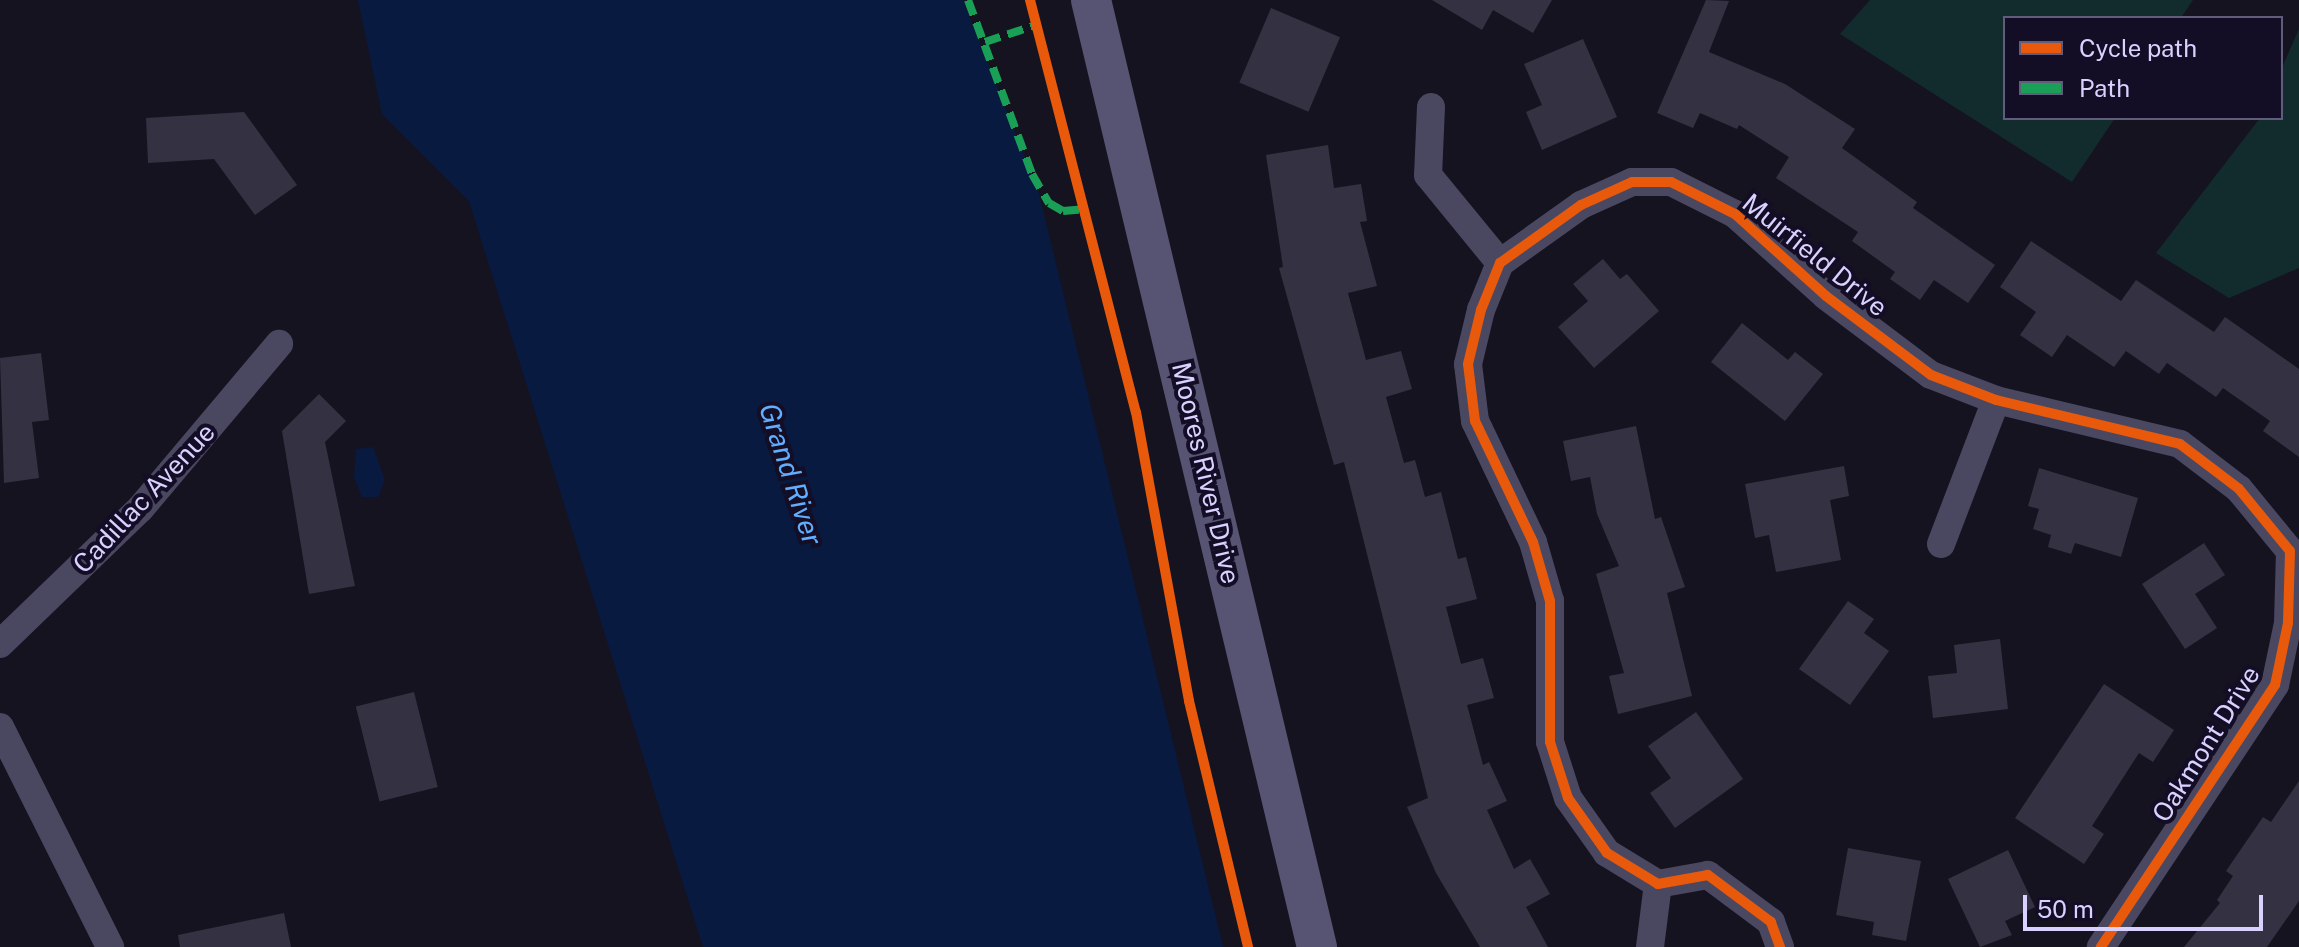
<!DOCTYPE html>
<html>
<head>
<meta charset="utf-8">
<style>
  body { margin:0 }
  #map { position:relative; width:2299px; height:947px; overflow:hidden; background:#161320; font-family:"Public Sans",sans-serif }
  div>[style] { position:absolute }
  .green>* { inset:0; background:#122b2d }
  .water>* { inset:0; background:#091a41 }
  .building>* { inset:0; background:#343142; transform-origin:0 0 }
  .street>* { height:28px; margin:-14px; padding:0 14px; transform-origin:14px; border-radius:14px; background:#4a4761 }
  .secondary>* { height:40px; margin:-20px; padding:0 20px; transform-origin:20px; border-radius:20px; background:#575473 }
  .quiet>* { height:8px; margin-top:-4px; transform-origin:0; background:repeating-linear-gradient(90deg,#1a9f57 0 16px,transparent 0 24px) }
  .cycleway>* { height:10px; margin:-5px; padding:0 5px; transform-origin:5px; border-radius:5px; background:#e8590c }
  span { translate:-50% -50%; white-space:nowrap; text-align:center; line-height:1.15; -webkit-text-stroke:8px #130e25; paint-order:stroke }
  .street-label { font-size:26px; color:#d9d2ff }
  .water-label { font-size:28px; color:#60aeff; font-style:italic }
  .legend { position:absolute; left:2003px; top:16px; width:280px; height:104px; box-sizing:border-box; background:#130e25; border:2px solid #625c7c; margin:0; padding:10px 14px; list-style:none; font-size:24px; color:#d9d2ff }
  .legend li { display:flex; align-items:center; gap:16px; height:40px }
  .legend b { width:40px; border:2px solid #625c7c }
  .scale { position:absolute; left:2023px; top:895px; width:240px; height:36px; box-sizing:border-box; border:4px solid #d9d2ff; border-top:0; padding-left:10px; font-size:24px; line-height:28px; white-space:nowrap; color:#d9d2ff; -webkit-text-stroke:6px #130e25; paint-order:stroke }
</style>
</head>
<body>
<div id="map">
  <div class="green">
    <div style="clip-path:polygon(1870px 0,2193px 0,2181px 18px,2005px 18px,2005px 118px,2115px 118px,2072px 182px,1840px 34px)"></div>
    <div style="clip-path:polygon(2299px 29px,2299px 268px,2229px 298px,2156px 253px,2260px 118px,2281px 118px,2281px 70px)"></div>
  </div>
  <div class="water">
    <div style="clip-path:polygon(358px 0,963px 0,1038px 190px,1223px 947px,703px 947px,469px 201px,382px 114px)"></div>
    <div style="clip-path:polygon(373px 447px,385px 480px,378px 497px,362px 497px,354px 478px,356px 449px)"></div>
  </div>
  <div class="building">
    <div style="clip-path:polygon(1432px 0,1552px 0,1533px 33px,1493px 10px,1482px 30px)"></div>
    <div style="clip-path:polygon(1706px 0,1729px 1px,1709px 52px,1785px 84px,1855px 129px,1842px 148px,1917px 202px,1913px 208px,1995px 265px,1968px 303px,1934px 280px,1920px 300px,1890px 279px,1895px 272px,1852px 241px,1858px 232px,1776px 178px,1789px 157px,1739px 125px,1737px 129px,1700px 113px,1693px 128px,1657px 113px)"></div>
    <div style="left:1271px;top:8px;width:75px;height:81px;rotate:23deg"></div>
    <div style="clip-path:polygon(1583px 39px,1617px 117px,1542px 150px,1526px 112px,1542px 105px,1524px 64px)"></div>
    <div style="clip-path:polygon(244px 112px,297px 185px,255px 215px,214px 159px,148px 163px,146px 118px)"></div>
    <div style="clip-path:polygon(1328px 145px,1334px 188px,1361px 184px,1367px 221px,1360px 222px,1377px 286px,1348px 293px,1366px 360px,1401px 351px,1412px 389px,1386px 397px,1404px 463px,1415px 460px,1425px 497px,1441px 492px,1458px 559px,1466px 557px,1477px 599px,1446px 607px,1461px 664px,1483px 658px,1494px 698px,1467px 705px,1483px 765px,1489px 762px,1507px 801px,1487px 810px,1514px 869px,1530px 859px,1550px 894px,1526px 907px,1548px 947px,1480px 947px,1436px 873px,1407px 807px,1428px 798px,1344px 462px,1334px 465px,1279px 268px,1283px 267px,1266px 155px)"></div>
    <div style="clip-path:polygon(2031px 241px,2121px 301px,2136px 280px,2214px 332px,2225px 317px,2299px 369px,2299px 457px,2263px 431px,2270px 421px,2223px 388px,2216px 397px,2167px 363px,2159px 374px,2126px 351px,2114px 367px,2067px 335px,2052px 357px,2020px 335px,2036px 312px,2000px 287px)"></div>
    <div style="clip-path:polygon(1603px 259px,1620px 279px,1627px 274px,1659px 311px,1594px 368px,1558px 327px,1588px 301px,1573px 284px)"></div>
    <div style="clip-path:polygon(1742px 323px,1788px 360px,1795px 352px,1823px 374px,1785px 421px,1711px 362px)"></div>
    <div style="clip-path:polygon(41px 353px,49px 420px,32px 422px,39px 478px,4px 483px,0 358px)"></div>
    <div style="clip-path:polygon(319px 394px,346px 421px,325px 442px,355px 586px,309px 594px,282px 431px)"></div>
    <div style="clip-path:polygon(1636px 426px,1655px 519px,1661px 517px,1685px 587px,1667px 593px,1692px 696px,1618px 714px,1609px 676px,1624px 673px,1596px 574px,1619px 566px,1597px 514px,1590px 477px,1571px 481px,1563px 441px)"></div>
    <div style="clip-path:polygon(1844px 466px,1849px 496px,1830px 500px,1841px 560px,1776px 572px,1769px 535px,1755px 538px,1745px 484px)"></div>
    <div style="clip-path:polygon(2039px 468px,2138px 498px,2121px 557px,2075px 543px,2071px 554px,2048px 547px,2051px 535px,2033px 529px,2039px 509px,2028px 506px)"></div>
    <div style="clip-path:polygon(2204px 543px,2225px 575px,2195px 594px,2217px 628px,2185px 649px,2142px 584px)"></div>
    <div style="clip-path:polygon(1848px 601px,1874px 619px,1864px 633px,1889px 651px,1850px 705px,1799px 669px)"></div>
    <div style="clip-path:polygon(2000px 639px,2008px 709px,1933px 718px,1928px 676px,1957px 673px,1954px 645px)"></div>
    <div style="clip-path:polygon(2104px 684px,2174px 730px,2153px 762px,2139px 753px,2092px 826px,2104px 834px,2084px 864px,2015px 818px)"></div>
    <div style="left:414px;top:692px;width:98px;height:60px;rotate:76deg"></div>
    <div style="clip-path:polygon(1696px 712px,1743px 779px,1675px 828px,1650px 793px,1671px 778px,1648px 746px)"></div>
    <div style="clip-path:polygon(2299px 781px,2299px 901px,2267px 947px,2184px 947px,2220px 903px,2217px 900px,2233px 876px,2226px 871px,2263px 817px,2271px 822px)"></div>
    <div style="clip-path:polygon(1848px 848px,1921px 861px,1906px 941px,1872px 935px,1874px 922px,1836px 915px)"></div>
    <div style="clip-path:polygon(2008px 850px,2035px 907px,2005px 921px,2012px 935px,1980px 947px,1948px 879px)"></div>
    <div style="clip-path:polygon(284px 913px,291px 947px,180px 947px,178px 935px)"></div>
  </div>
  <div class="street">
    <div style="left:1431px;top:107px;width:68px;rotate:92.5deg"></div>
    <div style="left:1428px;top:175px;width:114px;rotate:50.7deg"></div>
    <div style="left:1941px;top:544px;width:154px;rotate:-69.1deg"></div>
    <div style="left:0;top:644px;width:194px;rotate:-44deg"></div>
    <div style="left:140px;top:509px;width:216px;rotate:-49.9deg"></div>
    <div style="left:0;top:727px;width:246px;rotate:63.4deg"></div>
    <div style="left:1650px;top:947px;width:64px;rotate:-82.8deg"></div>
    <div style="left:1780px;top:947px;width:27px;rotate:-110deg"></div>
    <div style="left:1771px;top:922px;width:79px;rotate:-143.3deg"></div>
    <div style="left:1708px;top:875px;width:51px;rotate:169.8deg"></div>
    <div style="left:1658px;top:884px;width:60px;rotate:-148.7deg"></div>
    <div style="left:1607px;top:853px;width:67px;rotate:-125.3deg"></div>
    <div style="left:1568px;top:798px;width:59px;rotate:-107.8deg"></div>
    <div style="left:1550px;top:742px;width:141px;rotate:-90deg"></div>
    <div style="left:1550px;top:601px;width:61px;rotate:-106.1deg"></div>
    <div style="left:1533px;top:542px;width:134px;rotate:-115.6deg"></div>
    <div style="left:1475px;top:421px;width:57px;rotate:-97deg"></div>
    <div style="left:1468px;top:364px;width:56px;rotate:-76.5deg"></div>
    <div style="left:1481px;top:310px;width:51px;rotate:-68deg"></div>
    <div style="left:1500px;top:263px;width:100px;rotate:-35.6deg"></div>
    <div style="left:1581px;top:205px;width:56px;rotate:-24.3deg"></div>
    <div style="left:1632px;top:182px;width:39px"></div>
    <div style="left:1671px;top:182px;width:72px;rotate:26.6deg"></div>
    <div style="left:1735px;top:214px;width:122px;rotate:42deg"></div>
    <div style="left:1826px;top:296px;width:131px;rotate:37deg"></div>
    <div style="left:1931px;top:375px;width:70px;rotate:21deg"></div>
    <div style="left:1996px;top:400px;width:189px;rotate:13.4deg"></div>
    <div style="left:2180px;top:444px;width:74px;rotate:37.3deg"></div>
    <div style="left:2239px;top:489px;width:80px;rotate:50.6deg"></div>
    <div style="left:2290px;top:551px;width:72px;rotate:91.6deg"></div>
    <div style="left:2288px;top:623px;width:63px;rotate:101.8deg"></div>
    <div style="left:2275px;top:685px;width:315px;rotate:123.6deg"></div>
  </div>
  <div class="secondary">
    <div style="left:1091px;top:0;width:974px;rotate:76.58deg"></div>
  </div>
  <div class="quiet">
    <div style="left:968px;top:0;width:185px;rotate:69.8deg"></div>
    <div style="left:1032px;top:174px;width:34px;rotate:60deg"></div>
    <div style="left:1049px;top:203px;width:16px;rotate:30deg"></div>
    <div style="left:1063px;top:211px;width:24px;rotate:-5deg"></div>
    <div style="left:985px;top:42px;width:54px;rotate:-18.4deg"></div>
  </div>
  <div class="cycleway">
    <div style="left:1030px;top:0;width:425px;rotate:75.6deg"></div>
    <div style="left:1136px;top:412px;width:294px;rotate:79.6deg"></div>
    <div style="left:1189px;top:701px;width:253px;rotate:76.5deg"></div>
    <div style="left:1780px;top:947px;width:27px;rotate:-110deg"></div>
    <div style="left:1771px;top:922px;width:79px;rotate:-143.3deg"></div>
    <div style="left:1708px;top:875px;width:51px;rotate:169.8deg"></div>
    <div style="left:1658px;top:884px;width:60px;rotate:-148.7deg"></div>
    <div style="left:1607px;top:853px;width:67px;rotate:-125.3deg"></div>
    <div style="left:1568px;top:798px;width:59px;rotate:-107.8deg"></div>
    <div style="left:1550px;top:742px;width:141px;rotate:-90deg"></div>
    <div style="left:1550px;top:601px;width:61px;rotate:-106.1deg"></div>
    <div style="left:1533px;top:542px;width:134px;rotate:-115.6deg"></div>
    <div style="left:1475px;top:421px;width:57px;rotate:-97deg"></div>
    <div style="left:1468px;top:364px;width:56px;rotate:-76.5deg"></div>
    <div style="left:1481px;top:310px;width:51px;rotate:-68deg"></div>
    <div style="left:1500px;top:263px;width:100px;rotate:-35.6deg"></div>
    <div style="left:1581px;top:205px;width:56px;rotate:-24.3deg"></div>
    <div style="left:1632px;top:182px;width:39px"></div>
    <div style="left:1671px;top:182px;width:72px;rotate:26.6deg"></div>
    <div style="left:1735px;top:214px;width:122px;rotate:42deg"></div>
    <div style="left:1826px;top:296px;width:131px;rotate:37deg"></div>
    <div style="left:1931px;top:375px;width:70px;rotate:21deg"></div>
    <div style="left:1996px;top:400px;width:189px;rotate:13.4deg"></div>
    <div style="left:2180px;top:444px;width:74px;rotate:37.3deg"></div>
    <div style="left:2239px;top:489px;width:80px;rotate:50.6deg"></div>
    <div style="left:2290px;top:551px;width:72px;rotate:91.6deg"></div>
    <div style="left:2288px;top:623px;width:63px;rotate:101.8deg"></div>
    <div style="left:2275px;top:685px;width:315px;rotate:123.6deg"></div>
  </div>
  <div class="street-label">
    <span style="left:1815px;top:255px;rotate:39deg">Muirfield Drive</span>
    <span style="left:1206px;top:473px;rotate:77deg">Moores River Drive</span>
    <span style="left:144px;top:498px;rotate:-47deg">Cadillac Avenue</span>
    <span style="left:2206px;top:744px;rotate:-58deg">Oakmont Drive</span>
  </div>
  <div class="water-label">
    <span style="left:791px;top:474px;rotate:72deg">Grand River</span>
  </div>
  <ul class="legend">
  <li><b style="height:10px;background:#e8590c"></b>Cycle path</li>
  <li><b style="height:10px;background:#1a9f57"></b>Path</li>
  </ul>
  <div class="scale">50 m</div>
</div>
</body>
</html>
